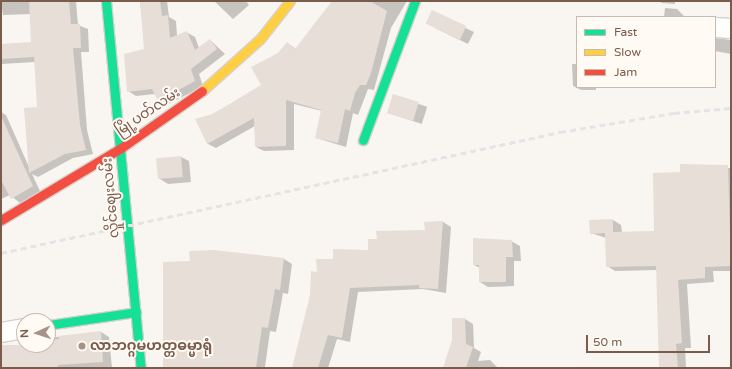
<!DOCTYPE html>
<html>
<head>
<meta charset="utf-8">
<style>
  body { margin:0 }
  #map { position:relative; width:732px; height:369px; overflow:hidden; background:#f9f5f0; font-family:"Varela Round","Noto Sans Myanmar",sans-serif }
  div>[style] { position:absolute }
  .shadow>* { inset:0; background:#0003; transform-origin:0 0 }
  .building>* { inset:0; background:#e6ded7; transform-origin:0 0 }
  .roads { filter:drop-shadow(1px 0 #d7d1cb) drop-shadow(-1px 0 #d7d1cb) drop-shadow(0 1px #d7d1cb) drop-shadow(0 -1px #d7d1cb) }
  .street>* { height:19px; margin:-9.5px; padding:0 9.5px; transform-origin:9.5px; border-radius:9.5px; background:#fefefd }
  .fast>* { height:9px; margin:-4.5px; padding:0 4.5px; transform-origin:4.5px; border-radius:4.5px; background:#16e098 }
  .slow>* { height:9px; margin:-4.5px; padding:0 4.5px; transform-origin:4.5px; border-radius:4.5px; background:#ffcf43 }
  .jam>* { height:9px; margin:-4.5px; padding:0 4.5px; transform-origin:4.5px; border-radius:4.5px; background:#f24e42 }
  .rail>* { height:3px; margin-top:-1.5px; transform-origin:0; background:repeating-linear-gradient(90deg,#e6e3e7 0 6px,transparent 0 10px) }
  .dots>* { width:11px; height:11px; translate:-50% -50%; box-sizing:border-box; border:2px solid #fffaf3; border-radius:50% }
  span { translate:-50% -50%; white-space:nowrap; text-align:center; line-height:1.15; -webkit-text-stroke:4px #fffaf3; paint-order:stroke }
  .street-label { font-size:14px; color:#7a5c4d }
  .poi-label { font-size:14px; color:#7a5c4d; font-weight:700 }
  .left { translate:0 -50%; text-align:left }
  .frame { position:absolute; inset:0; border:2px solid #7a5c4d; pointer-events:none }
  .legend { position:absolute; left:576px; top:16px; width:140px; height:72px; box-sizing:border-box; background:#fffaf3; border:1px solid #cabbb1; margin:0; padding:5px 7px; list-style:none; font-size:12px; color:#7a5c4d }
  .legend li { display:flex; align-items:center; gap:8px; height:20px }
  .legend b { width:20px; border:1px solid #cabbb1 }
  .north { position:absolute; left:16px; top:313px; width:40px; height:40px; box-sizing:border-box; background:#fffaf3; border:1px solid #cabbb1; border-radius:50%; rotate:267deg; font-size:11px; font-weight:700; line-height:16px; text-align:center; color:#7a5c4d }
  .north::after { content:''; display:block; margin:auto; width:14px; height:18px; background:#a69286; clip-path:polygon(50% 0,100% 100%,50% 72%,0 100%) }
  .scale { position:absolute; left:586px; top:335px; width:124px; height:18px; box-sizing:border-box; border:2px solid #7a5c4d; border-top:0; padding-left:5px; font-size:12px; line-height:14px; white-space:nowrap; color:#7a5c4d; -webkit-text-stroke:3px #fffaf3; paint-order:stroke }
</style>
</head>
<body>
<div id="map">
  <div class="shadow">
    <div style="clip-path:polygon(1px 1px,76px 1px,78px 25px,88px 29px,89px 52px,81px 52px,87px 130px,93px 154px,73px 158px,38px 177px,32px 174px,40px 191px,20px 203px,10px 195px,1px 199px,1px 112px,6px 115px,29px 167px,39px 108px,35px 62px,1px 64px,1px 46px,32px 43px,31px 14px,3px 15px)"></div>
    <div style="clip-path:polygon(140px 1px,167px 1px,169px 17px,176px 21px,177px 36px,186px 32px,195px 37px,199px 48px,210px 40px,225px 54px,199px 74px,203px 86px,167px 105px,155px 94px,136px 96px,128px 91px,145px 50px)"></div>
    <div style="clip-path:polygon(214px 1px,246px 1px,249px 5px,233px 19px)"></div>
    <div style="clip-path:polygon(333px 1px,407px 1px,391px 28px,374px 90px,368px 89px,358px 115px,353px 113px,346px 147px,316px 138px,322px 111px,294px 104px,294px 150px,264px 151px,256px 147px,255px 126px,216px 148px,208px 144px,213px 114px,262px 86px,287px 43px,296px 49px)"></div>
    <div style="clip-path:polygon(658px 1px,675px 1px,675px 4px,662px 3px)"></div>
    <div style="clip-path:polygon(665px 8px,677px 9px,685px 17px,664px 17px)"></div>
    <div style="clip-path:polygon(432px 12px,474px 32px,468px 44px,435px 28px)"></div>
    <div style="clip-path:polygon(715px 38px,731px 40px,731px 54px,715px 51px)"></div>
    <div style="clip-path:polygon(572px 64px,577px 64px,577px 87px,596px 87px,596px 90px,581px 90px,573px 86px)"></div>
    <div style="left:394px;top:96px;width:35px;height:18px;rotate:18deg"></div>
    <div style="clip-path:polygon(181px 157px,189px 161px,191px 182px,168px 184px,160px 179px)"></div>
    <div style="clip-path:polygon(681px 166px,731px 168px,731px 271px,713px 271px,714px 282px,687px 284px,691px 348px,685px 348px,686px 368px,661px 368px,657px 270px,615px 271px,607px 266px,606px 238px,591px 233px,613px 220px,621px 225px,622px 233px,655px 232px,681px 173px)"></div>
    <div style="clip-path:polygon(443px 222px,451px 227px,446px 293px,423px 289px,358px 292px,350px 342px,337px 339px,328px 368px,293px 368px,318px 273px,334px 260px,369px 251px,378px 240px,426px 231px,425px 223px)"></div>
    <div style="clip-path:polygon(511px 241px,520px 246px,521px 261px,514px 261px,514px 286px,488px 287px,480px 282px,480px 268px,474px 265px)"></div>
    <div style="clip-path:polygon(284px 259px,292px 264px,288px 294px,283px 293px,276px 332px,270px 331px,265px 367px,269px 368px,164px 368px)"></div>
    <div style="clip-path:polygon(465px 319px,473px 324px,474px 348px,481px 352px,478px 361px,490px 360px,498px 368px,444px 368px)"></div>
    <div style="clip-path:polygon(101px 332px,109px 337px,112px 368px,1px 368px,1px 346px,21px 345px,24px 340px,24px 345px,48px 345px,48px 338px)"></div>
  </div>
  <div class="building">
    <div style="clip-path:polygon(29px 1px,69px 1px,71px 24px,80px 24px,81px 48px,73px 48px,80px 125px,86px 150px,65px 154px,29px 173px,24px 108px,37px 107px,34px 57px,1px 59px,1px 44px,31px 42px)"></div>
    <div style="clip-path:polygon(140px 1px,160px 1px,162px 16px,168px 15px,170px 38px,187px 31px,195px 50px,210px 39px,217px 49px,191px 69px,195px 81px,158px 101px,152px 89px,127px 92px,124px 54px,144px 49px)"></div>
    <div style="clip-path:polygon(332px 1px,370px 1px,387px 11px,371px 73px,366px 85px,360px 85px,355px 93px,350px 111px,345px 109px,338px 143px,315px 138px,321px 110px,286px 100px,286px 146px,255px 147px,254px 118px,207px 144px,195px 119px,213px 114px,261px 85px,251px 67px,278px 53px,287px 42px,295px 49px)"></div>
    <div style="left:432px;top:10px;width:38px;height:15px;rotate:25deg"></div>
    <div style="left:393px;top:94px;width:27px;height:20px;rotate:17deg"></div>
    <div style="clip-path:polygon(1px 116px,33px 186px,11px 199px,1px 180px)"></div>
    <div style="left:181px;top:156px;width:21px;height:25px;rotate:85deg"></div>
    <div style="clip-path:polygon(680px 164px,728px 165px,731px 266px,705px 267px,705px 278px,678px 280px,682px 343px,676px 344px,678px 368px,659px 368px,656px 266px,606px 267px,605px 233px,590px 234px,589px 220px,613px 219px,613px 232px,654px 231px,653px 173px,680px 172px)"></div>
    <div style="clip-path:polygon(443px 221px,438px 289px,419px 288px,419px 285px,350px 288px,342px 338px,328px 335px,318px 368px,292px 368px,310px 295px,311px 271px,317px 272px,316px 259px,333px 259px,333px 249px,368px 250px,368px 239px,377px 239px,376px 231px,425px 230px,424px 222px)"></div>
    <div style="clip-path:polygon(473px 238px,512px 240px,513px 257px,506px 257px,506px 282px,479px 282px,479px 265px,473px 265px)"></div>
    <div style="clip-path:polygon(214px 250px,284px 258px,280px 290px,275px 289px,268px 328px,262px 327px,256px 368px,163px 368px,163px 262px,190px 261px,189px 251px)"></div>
    <div style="clip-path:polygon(452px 318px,465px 318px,466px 344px,473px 347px,466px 368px,443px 368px,452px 340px)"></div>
    <div style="clip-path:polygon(101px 331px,103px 362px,58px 365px,58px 368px,1px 368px,1px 345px,48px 345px,48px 340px,59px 339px,59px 336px)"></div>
  </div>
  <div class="roads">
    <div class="street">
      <div style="left:715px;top:27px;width:16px;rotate:4deg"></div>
      <div style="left:1px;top:332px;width:23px;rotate:-10deg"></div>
    </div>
    <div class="fast">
      <div style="left:106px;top:1px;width:369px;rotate:84.6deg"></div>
      <div style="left:363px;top:140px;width:148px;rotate:-69.5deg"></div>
      <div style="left:48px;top:325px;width:89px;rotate:-8.4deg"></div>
    </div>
    <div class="slow">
      <div style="left:202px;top:91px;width:78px;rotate:-41.9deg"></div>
      <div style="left:260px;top:39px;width:48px;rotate:-51.7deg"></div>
    </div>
    <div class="jam">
      <div style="left:1px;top:220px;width:140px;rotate:-31deg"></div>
      <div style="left:121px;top:148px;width:99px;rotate:-35.1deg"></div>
    </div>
  </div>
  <div class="rail">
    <div style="left:1px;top:253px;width:572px;rotate:-12.21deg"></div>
    <div style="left:560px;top:132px;width:116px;rotate:-9.5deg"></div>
    <div style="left:674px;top:113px;width:57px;rotate:-5deg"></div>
  </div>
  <div class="dots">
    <div style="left:82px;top:346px;background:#a69286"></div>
  </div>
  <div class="street-label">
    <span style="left:148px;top:112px;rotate:-34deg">မြို့ပတ်လမ်း</span>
    <span style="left:111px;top:198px;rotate:-95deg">လှိုင်ဈေးလမ်း</span>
  </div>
  <div class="poi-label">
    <span class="left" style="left:90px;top:346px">လာဘဂ္ဂမဟတ္တဓမ္မာရုံ</span>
  </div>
  <div class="frame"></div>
  <ul class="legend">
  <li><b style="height:5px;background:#16e098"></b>Fast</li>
  <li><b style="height:5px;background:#ffcf43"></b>Slow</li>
  <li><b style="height:5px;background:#f24e42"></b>Jam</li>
  </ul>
  <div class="north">N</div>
  <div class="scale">50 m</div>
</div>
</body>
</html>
